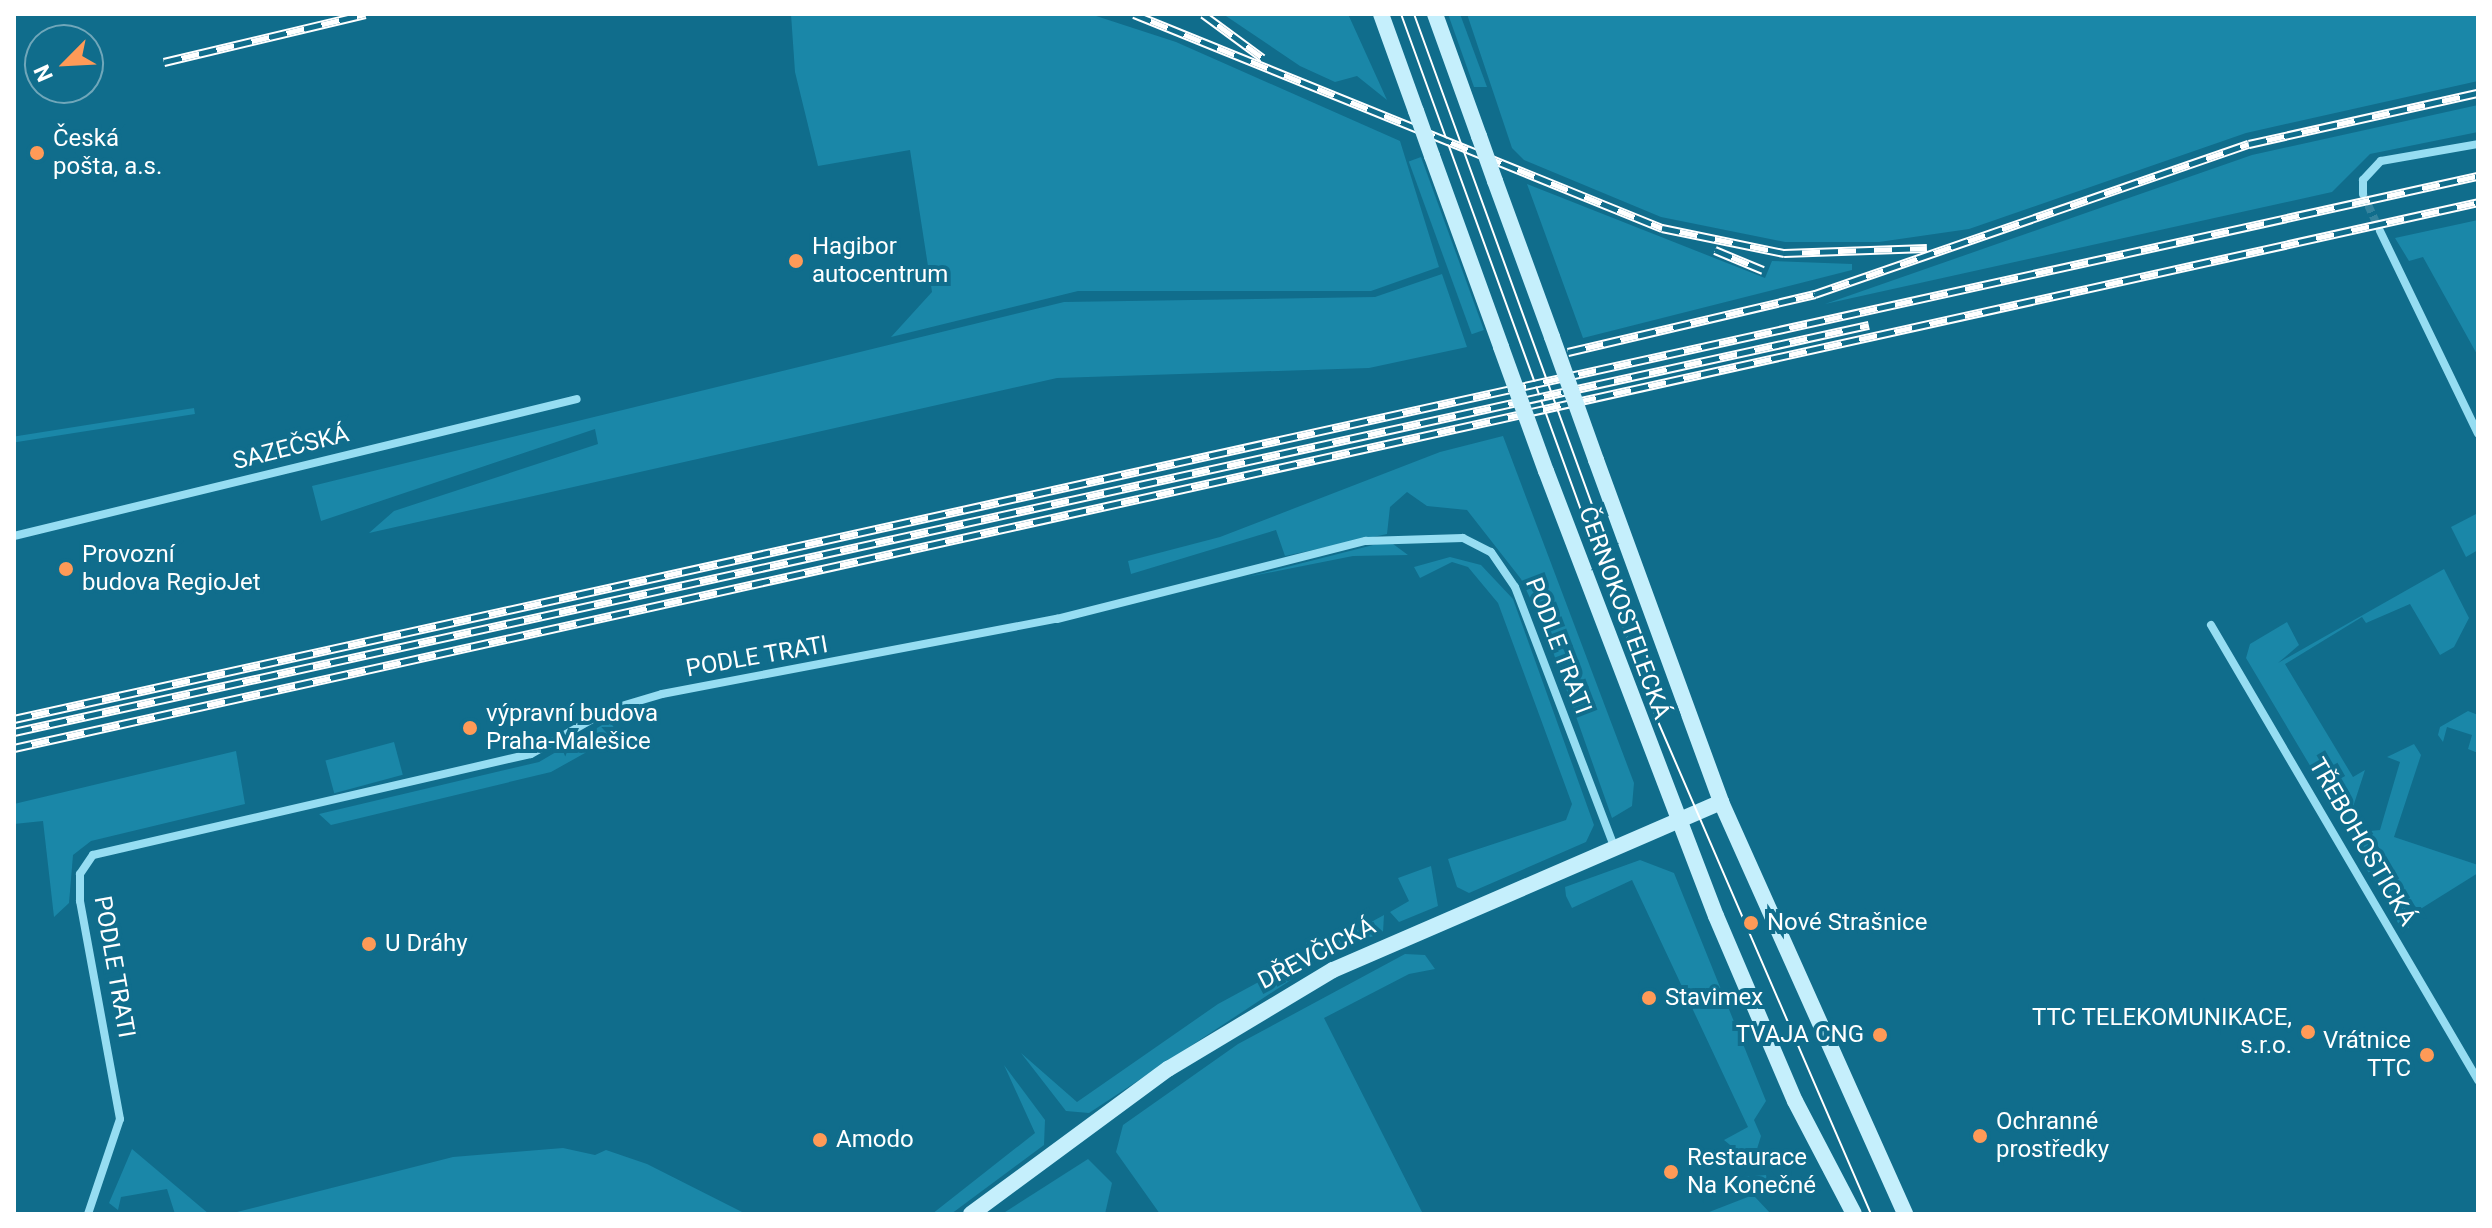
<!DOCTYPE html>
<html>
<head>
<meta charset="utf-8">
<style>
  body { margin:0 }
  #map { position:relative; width:2492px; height:1228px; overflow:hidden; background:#106d8c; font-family:Roboto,sans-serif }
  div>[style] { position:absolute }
  .green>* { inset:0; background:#1a87a8; transform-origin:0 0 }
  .minor-tunnel>* { height:8px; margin-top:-4px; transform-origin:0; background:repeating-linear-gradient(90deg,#34839d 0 8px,transparent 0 12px) }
  .minor>* { height:8px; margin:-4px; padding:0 4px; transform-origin:4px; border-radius:4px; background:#96ddf2 }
  .secondary>* { height:16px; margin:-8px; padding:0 8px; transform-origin:8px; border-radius:8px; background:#c5effc }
  .tram>* { height:2px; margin:-1px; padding:0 1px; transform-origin:1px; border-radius:1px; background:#fff }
  .rail>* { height:9px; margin-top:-4.5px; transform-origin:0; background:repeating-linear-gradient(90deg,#106d8c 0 18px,#fff 0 36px); box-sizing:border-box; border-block:2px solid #fff }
  .secondary-bridge>* { height:16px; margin:-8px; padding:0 8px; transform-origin:8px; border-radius:8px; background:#c5effc }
  .dots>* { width:22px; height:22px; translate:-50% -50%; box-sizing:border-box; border:4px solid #106d8c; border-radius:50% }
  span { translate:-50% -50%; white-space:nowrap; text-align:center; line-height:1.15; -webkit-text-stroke:8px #106d8c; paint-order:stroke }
  .poi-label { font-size:24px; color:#fff }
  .left { translate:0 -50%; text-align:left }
  .right { translate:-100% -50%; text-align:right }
  .street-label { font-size:24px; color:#fff }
  .frame { position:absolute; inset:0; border:16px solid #fff; pointer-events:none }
  .north { position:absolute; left:24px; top:24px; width:80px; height:80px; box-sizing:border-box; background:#106d8c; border:2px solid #70a7ba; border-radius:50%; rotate:246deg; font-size:22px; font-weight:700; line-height:32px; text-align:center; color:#fff }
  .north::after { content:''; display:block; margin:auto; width:28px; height:36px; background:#ff9a57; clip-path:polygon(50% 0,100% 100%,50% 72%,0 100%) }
</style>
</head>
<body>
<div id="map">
  <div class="green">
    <div style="clip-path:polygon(791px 14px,1090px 14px,1176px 42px,1400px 141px,1439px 267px,1371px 291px,1078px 291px,891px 337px,932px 292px,910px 150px,818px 166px,795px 72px)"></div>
    <div style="clip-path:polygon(1223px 14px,1348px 14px,1387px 100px,1357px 76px,1335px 82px,1300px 66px)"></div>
    <div style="clip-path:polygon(1448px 14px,1460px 14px,1487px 87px,1474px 87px)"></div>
    <div style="clip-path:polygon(1467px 14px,2478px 14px,2478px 81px,2246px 133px,1969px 229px,1879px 242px,1785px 242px,1661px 217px,1524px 160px,1512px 148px)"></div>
    <div style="clip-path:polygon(2478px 105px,2478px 132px,2370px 154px,2332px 192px,1825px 304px,2252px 155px)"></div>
    <div style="left:1421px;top:157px;width:184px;height:13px;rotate:70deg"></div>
    <div style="clip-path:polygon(1527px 184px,1765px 278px,1772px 261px,1852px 264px,1852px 270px,1583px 338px)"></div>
    <div style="clip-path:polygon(2478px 220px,2478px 356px,2423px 257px,2409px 261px,2395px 238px)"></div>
    <div style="clip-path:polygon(1442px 274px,1467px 347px,1369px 368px,1057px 378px,369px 533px,394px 511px,598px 444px,595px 429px,321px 521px,312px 486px,1064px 302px,1375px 297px)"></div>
    <div style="left:194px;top:408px;width:6px;height:185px;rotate:81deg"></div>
    <div style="clip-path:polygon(1503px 436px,1634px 783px,1632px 806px,1612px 818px,1546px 632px,1521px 579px,1467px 510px,1427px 506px,1407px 492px,1390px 507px,1387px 534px,1285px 556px,1276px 530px,1131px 574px,1128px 561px,1220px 537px,1440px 452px)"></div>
    <div style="clip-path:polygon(2478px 513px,2478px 550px,2466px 557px,2451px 527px)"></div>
    <div style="clip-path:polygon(1389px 541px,1408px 555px,1353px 556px,1247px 577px)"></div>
    <div style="clip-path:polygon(1450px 557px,1481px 565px,1513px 599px,1594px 825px,1586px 842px,1469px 893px,1457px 887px,1448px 859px,1566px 820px,1572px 804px,1498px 603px,1468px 567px,1452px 562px,1420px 578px,1414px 567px)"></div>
    <div style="clip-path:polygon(2444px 569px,2469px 618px,2454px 647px,2440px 655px,2410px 604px,2366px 623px,2362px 617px,2285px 664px,2353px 777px,2365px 770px,2352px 810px,2340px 816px,2246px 658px,2250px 644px,2287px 622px,2299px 645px,2278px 663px)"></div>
    <div style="clip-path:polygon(2468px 711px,2478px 715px,2478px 753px,2468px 749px,2472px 735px,2447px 727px,2443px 742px,2438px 735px,2440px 727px)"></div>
    <div style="clip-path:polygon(609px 721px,619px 734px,551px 772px,331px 825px,319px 814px,539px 762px)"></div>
    <div style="left:394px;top:742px;width:34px;height:71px;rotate:75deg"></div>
    <div style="clip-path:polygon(2414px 744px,2421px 755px,2394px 837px,2478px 865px,2478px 873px,2414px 913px,2370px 831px,2380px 830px,2400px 762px,2387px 757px)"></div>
    <div style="clip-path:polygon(236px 751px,245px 804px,91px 841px,73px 855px,69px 903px,54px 917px,43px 821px,14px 824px,14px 804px)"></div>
    <div style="clip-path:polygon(2364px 836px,2408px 913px,2409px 928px,2401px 928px,2363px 863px)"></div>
    <div style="clip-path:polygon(1640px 860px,1674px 873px,1766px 1101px,1754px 1120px,1761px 1136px,1757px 1149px,1746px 1158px,1724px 1140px,1748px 1127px,1632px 880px,1572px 908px,1566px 896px,1565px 887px)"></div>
    <div style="clip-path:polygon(1431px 866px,1438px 906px,1399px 922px,1390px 912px,1409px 901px,1398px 878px)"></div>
    <div style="clip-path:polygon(1384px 915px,1383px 932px,1335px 952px,1331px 944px)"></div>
    <div style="clip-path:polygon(1307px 941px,1312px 966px,1089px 1113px,1066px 1111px,1021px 1053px,1077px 1102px,1218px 1004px,1303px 958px)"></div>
    <div style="clip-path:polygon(1405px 954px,1425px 955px,1435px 969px,1409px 974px,1324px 1018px,1423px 1214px,1160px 1214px,1116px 1152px,1123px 1125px,1238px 1044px)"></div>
    <div style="clip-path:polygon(1004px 1065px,1045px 1120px,1044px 1145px,951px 1214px,932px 1214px,1035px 1133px)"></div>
    <div style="clip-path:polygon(563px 1148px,595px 1155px,606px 1150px,647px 1164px,746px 1214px,229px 1214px,453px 1157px)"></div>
    <div style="clip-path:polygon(132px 1149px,209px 1214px,175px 1214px,167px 1189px,121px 1197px,118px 1210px,109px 1203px)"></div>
    <div style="clip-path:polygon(1088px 1159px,1112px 1183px,1105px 1214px,1002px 1214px)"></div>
    <div style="clip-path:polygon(1766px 1175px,1770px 1196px,1755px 1197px,1771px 1214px,1704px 1214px,1753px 1195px,1743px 1177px)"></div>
  </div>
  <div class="minor-tunnel">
    <div style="left:2363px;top:194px;width:41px;rotate:65.3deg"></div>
  </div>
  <div class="minor">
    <div style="left:2363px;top:194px;width:14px;rotate:-90deg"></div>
    <div style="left:2363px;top:180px;width:26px;rotate:-47deg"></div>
    <div style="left:2381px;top:161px;width:98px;rotate:-9.9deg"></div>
    <div style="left:2380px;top:231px;width:225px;rotate:64.2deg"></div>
    <div style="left:14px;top:536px;width:579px;rotate:-13.68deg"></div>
    <div style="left:2211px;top:625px;width:528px;rotate:59.6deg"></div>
    <div style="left:88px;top:1214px;width:100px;rotate:-71.4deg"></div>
    <div style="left:120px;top:1119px;width:222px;rotate:-100.4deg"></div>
    <div style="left:80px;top:901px;width:27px;rotate:-90deg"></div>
    <div style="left:80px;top:874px;width:23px;rotate:-56deg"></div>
    <div style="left:93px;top:855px;width:449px;rotate:-13deg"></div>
    <div style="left:531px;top:754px;width:89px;rotate:-29.7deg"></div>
    <div style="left:608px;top:710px;width:56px;rotate:-16.5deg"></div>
    <div style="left:662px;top:694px;width:402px;rotate:-10.8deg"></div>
    <div style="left:1057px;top:619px;width:319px;rotate:-14.2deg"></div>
    <div style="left:1366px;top:541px;width:97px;rotate:-1.8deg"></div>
    <div style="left:1463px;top:538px;width:31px;rotate:27deg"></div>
    <div style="left:1491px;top:552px;width:42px;rotate:55.6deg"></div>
    <div style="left:1515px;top:587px;width:275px;rotate:69.1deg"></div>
  </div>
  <div class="secondary">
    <div style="left:1381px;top:14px;width:103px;rotate:70.2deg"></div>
    <div style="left:1435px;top:14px;width:130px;rotate:70.2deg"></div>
    <div style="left:1432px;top:156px;width:203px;rotate:70.1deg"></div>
    <div style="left:1495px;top:181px;width:166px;rotate:69.9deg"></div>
    <div style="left:1596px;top:460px;width:364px;rotate:69.9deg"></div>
    <div style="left:1721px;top:802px;width:451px;rotate:65.9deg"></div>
    <div style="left:1546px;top:471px;width:476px;rotate:69.1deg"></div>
    <div style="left:1716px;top:916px;width:201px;rotate:66.9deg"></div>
    <div style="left:1795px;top:1101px;width:127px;rotate:62.4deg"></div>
    <div style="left:971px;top:1214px;width:245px;rotate:-36.4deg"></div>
    <div style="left:1168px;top:1069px;width:192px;rotate:-31deg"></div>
    <div style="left:1333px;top:970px;width:423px;rotate:-23.4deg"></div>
  </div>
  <div class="tram">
    <div style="left:1401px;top:14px;width:748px;rotate:70.06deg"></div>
    <div style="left:1656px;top:717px;width:542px;rotate:66.61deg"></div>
    <div style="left:1414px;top:14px;width:724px;rotate:70.06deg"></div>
  </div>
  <div class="rail">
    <div style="left:1134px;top:14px;width:570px;rotate:22.06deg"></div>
    <div style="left:1662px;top:228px;width:125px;rotate:11.6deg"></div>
    <div style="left:1784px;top:253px;width:143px;rotate:-2deg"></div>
    <div style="left:1203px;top:14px;width:74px;rotate:36.3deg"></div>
    <div style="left:164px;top:62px;width:207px;rotate:-13.4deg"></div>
    <div style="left:1715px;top:250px;width:52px;rotate:22.6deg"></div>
    <div style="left:1568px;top:352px;width:254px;rotate:-13.2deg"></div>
    <div style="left:1815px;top:294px;width:459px;rotate:-19.1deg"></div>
    <div style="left:2249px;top:144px;width:235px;rotate:-12.6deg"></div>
    <div style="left:14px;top:719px;width:2523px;rotate:-12.43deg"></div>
    <div style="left:14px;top:732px;width:1899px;rotate:-12.38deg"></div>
    <div style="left:14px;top:748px;width:2524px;rotate:-12.49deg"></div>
  </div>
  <div class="secondary-bridge">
    <div style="left:1416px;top:111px;width:48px;rotate:70.4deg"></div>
    <div style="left:1479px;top:136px;width:48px;rotate:70.4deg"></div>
    <div style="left:1552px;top:337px;width:131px;rotate:70.3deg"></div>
    <div style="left:1501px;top:347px;width:132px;rotate:70.1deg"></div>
  </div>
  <div class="dots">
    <div style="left:37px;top:153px;background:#ff9a57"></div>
    <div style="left:796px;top:261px;background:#ff9a57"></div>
    <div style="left:66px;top:569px;background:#ff9a57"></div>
    <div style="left:470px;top:728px;background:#ff9a57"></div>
    <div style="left:1751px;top:923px;background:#ff9a57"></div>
    <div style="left:369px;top:944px;background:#ff9a57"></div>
    <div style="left:1649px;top:998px;background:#ff9a57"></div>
    <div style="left:2308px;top:1032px;background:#ff9a57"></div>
    <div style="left:1880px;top:1035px;background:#ff9a57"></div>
    <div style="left:2427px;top:1055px;background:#ff9a57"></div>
    <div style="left:1980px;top:1136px;background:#ff9a57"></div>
    <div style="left:820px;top:1140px;background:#ff9a57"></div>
    <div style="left:1671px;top:1172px;background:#ff9a57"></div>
  </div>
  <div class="poi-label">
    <span class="left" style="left:53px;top:153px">Česká<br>pošta, a.s.</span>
    <span class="left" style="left:812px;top:261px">Hagibor<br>autocentrum</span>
    <span class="left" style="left:82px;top:569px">Provozní<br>budova RegioJet</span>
    <span class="left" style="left:486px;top:728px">výpravní budova<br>Praha-Malešice</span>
    <span class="left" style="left:1767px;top:923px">Nové Strašnice</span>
    <span class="left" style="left:385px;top:944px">U Dráhy</span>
    <span class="left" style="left:1665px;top:998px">Stavimex</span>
    <span class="right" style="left:2292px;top:1032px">TTC TELEKOMUNIKACE,<br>s.r.o.</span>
    <span class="right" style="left:1864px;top:1035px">TVAJA CNG</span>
    <span class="right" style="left:2411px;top:1055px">Vrátnice<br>TTC</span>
    <span class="left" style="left:1996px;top:1136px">Ochranné<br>prostředky</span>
    <span class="left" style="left:836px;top:1140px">Amodo</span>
    <span class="left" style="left:1687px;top:1172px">Restaurace<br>Na Konečné</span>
  </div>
  <div class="street-label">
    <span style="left:291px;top:448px;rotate:-14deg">SAZEČSKÁ</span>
    <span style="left:1624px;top:613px;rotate:70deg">ČERNOKOSTELECKÁ</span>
    <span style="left:1558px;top:646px;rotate:69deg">PODLE TRATI</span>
    <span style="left:757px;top:657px;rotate:-10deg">PODLE TRATI</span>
    <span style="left:2362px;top:842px;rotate:60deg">TŘEBOHOSTICKÁ</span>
    <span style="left:1317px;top:954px;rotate:-27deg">DŘEVČICKÁ</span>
    <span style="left:114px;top:967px;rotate:80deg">PODLE TRATI</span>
  </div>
  <div class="frame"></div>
  <div class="north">N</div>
</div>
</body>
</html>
